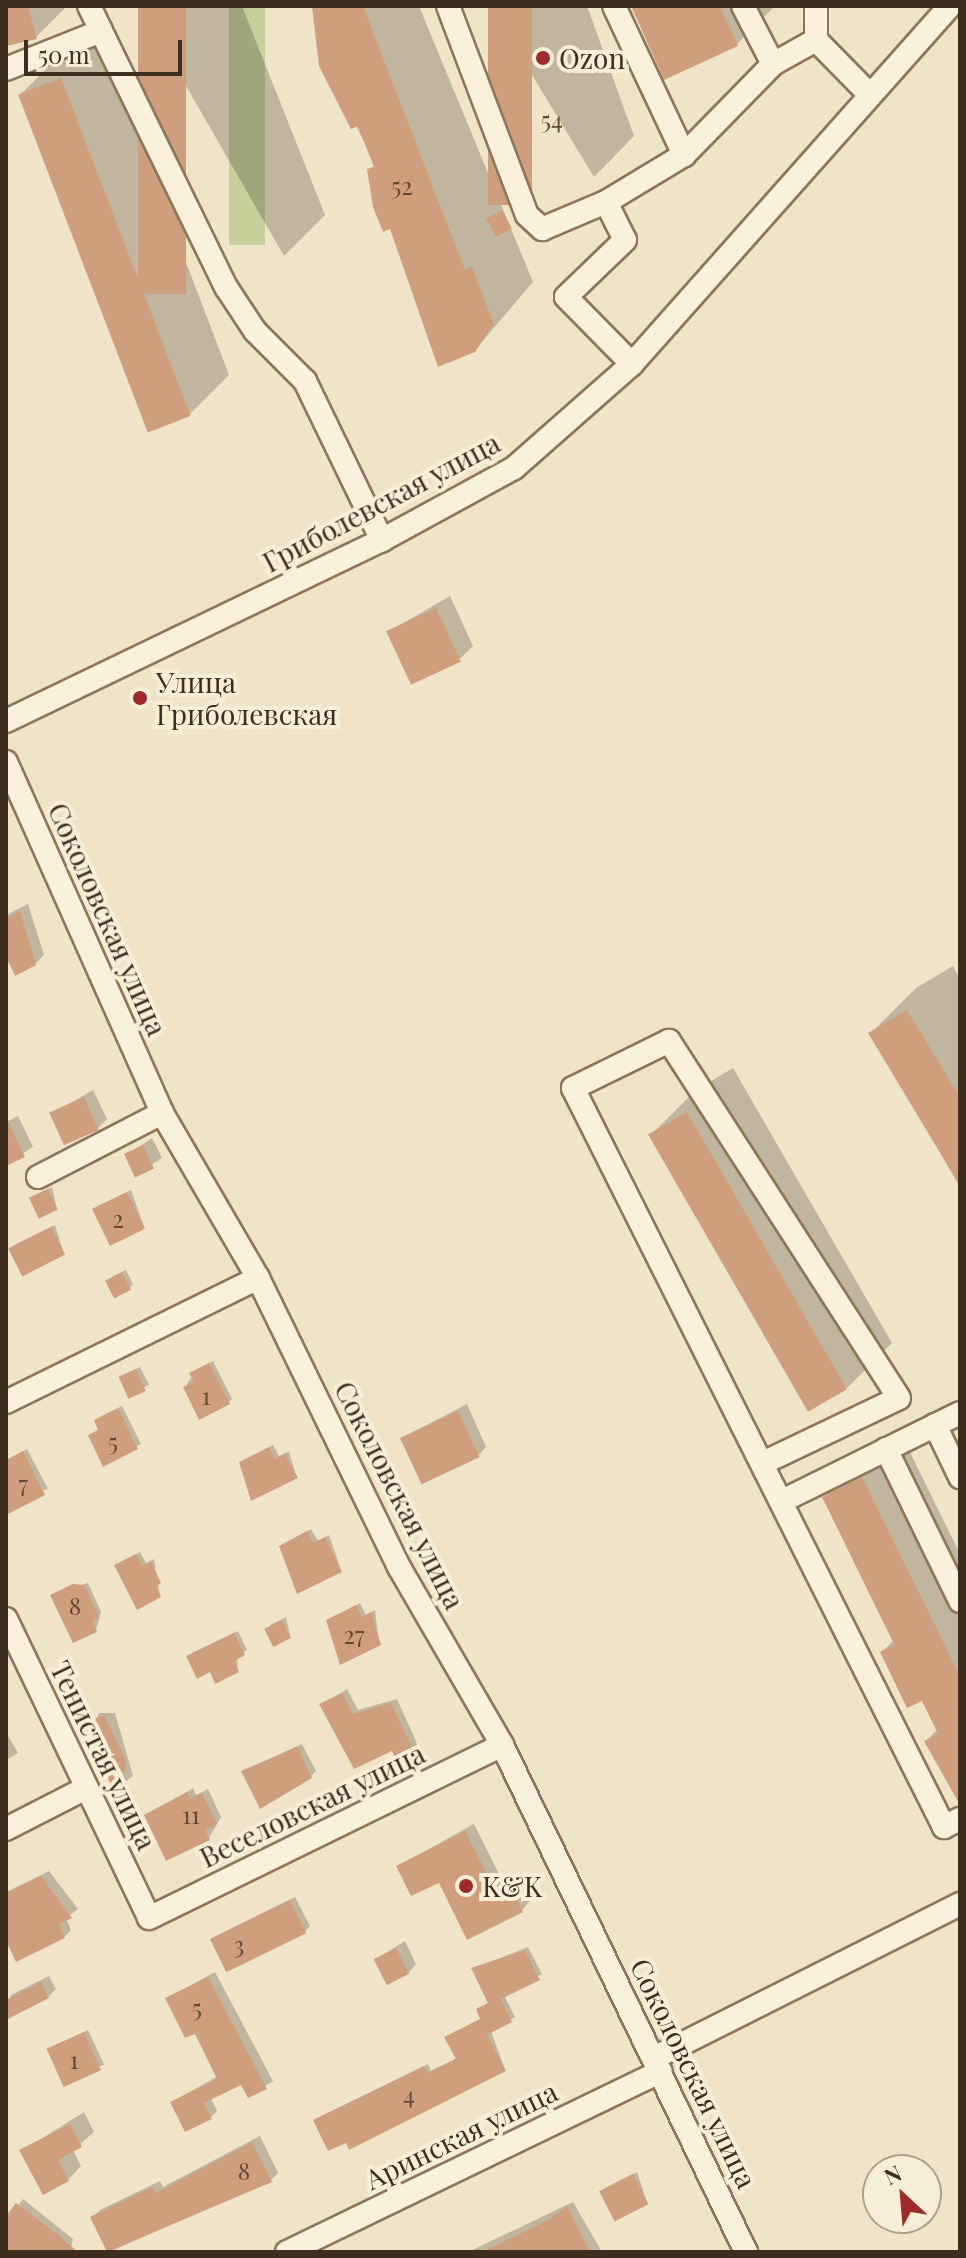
<!DOCTYPE html>
<html>
<head>
<meta charset="utf-8">
<style>
  body { margin:0 }
  #map { position:relative; width:966px; height:2258px; overflow:hidden; background:#f0e4c8; font-family:"Playfair Display",serif }
  div>[style] { position:absolute }
  .green>* { inset:0; background:#c9cf9b; transform-origin:0 0 }
  .shadow>* { inset:0; background:#0003; transform-origin:0 0 }
  .building>* { inset:0; background:#cf9f7d; transform-origin:0 0 }
  .roads { filter:drop-shadow(2px 0 #8d765c) drop-shadow(-2px 0 #8d765c) drop-shadow(0 2px #8d765c) drop-shadow(0 -2px #8d765c) }
  .minor>* { height:22px; margin:-11px; padding:0 11px; transform-origin:11px; border-radius:11px; background:#faf1dc }
  .dots>* { width:22px; height:22px; translate:-50% -50%; box-sizing:border-box; border:4px solid #f7eed8; border-radius:50% }
  span { translate:-50% -50%; white-space:nowrap; text-align:center; line-height:1.15; -webkit-text-stroke:8px #f7eed8; paint-order:stroke }
  .number-label { font-size:24px; color:#624a37 }
  .number-label span { -webkit-text-stroke-width:0 }
  .poi-label { font-size:28px; color:#3d2e20 }
  .left { translate:0 -50%; text-align:left }
  .street-label { font-size:28px; color:#3d2e20 }
  .frame { position:absolute; inset:0; border:8px solid #3d2e20; pointer-events:none }
  .north { position:absolute; left:862px; top:2154px; width:80px; height:80px; box-sizing:border-box; background:#f7eed8; border:2px solid #ada18e; border-radius:50%; rotate:334deg; font-size:22px; font-weight:700; line-height:32px; text-align:center; color:#3d2e20 }
  .north::after { content:''; display:block; margin:auto; width:28px; height:36px; background:#9e2a2b; clip-path:polygon(50% 0,100% 100%,50% 72%,0 100%) }
  .scale { position:absolute; left:24px; top:40px; width:158px; height:36px; box-sizing:border-box; border:4px solid #3d2e20; border-top:0; padding-left:10px; font-size:24px; line-height:28px; white-space:nowrap; color:#3d2e20; -webkit-text-stroke:6px #f7eed8; paint-order:stroke }
</style>
</head>
<body>
<div id="map">
  <div class="green">
    <div style="left:229px;top:6px;width:36px;height:239px"></div>
  </div>
  <div class="shadow">
    <div style="clip-path:polygon(6px 6px,67px 6px,36px 37px,6px 44px)"></div>
    <div style="clip-path:polygon(140px 6px,242px 6px,325px 215px,284px 256px)"></div>
    <div style="clip-path:polygon(312px 6px,419px 6px,533px 282px,474px 351px,369px 170px,375px 165px,337px 86px,330px 88px)"></div>
    <div style="clip-path:polygon(490px 6px,587px 6px,634px 136px,594px 177px)"></div>
    <div style="clip-path:polygon(634px 6px,775px 6px,737px 44px)"></div>
    <div style="clip-path:polygon(101px 39px,229px 375px,188px 416px,20px 95px,60px 55px)"></div>
    <div style="clip-path:polygon(450px 596px,473px 646px,460px 659px,388px 632px)"></div>
    <div style="clip-path:polygon(28px 904px,44px 955px,35px 964px,6px 963px,6px 915px)"></div>
    <div style="clip-path:polygon(953px 966px,960px 979px,960px 1187px,871px 1033px,916px 988px)"></div>
    <div style="clip-path:polygon(733px 1068px,892px 1343px,847px 1388px,651px 1135px,696px 1090px)"></div>
    <div style="clip-path:polygon(93px 1090px,107px 1119px,98px 1128px,52px 1114px)"></div>
    <div style="clip-path:polygon(18px 1116px,33px 1147px,6px 1164px,6px 1122px)"></div>
    <div style="clip-path:polygon(152px 1138px,162px 1158px,136px 1175px,127px 1155px)"></div>
    <div style="clip-path:polygon(52px 1187px,57px 1209px,31px 1199px,35px 1195px)"></div>
    <div style="clip-path:polygon(131px 1190px,144px 1227px,94px 1210px,98px 1206px)"></div>
    <div style="clip-path:polygon(55px 1225px,64px 1254px,10px 1249px,14px 1245px)"></div>
    <div style="clip-path:polygon(126px 1270px,133px 1284px,130px 1288px,112px 1277px)"></div>
    <div style="clip-path:polygon(213px 1361px,232px 1399px,228px 1403px,185px 1387px,196px 1370px)"></div>
    <div style="left:140px;top:1367px;width:20px;height:21px;rotate:63deg"></div>
    <div style="clip-path:polygon(467px 1404px,486px 1447px,478px 1456px,402px 1438px)"></div>
    <div style="clip-path:polygon(122px 1406px,141px 1444px,104px 1464px,90px 1435px,100px 1429px,100px 1417px)"></div>
    <div style="clip-path:polygon(903px 1438px,960px 1554px,960px 1797px,926px 1741px,938px 1729px,922px 1698px,882px 1652px,894px 1640px,824px 1497px,865px 1457px)"></div>
    <div style="clip-path:polygon(273px 1445px,279px 1456px,289px 1451px,296px 1476px,242px 1462px)"></div>
    <div style="clip-path:polygon(27px 1449px,48px 1489px,6px 1501px,6px 1461px)"></div>
    <div style="clip-path:polygon(311px 1529px,318px 1541px,329px 1535px,341px 1570px,281px 1546px)"></div>
    <div style="clip-path:polygon(140px 1552px,146px 1563px,154px 1559px,160px 1596px,117px 1565px)"></div>
    <div style="clip-path:polygon(88px 1583px,101px 1612px,96px 1630px,56px 1592px)"></div>
    <div style="clip-path:polygon(360px 1603px,366px 1615px,375px 1610px,379px 1643px,328px 1621px)"></div>
    <div style="clip-path:polygon(286px 1617px,290px 1636px,267px 1629px,270px 1625px)"></div>
    <div style="clip-path:polygon(238px 1631px,247px 1650px,237px 1657px,238px 1671px,211px 1670px,192px 1653px)"></div>
    <div style="clip-path:polygon(347px 1689px,358px 1710px,397px 1699px,423px 1757px,418px 1762px,322px 1705px)"></div>
    <div style="clip-path:polygon(99px 1713px,115px 1713px,133px 1776px,118px 1787px,89px 1735px)"></div>
    <div style="clip-path:polygon(6px 1732px,18px 1753px,6px 1760px)"></div>
    <div style="clip-path:polygon(302px 1744px,316px 1771px,311px 1776px,243px 1771px)"></div>
    <div style="clip-path:polygon(193px 1788px,196px 1795px,208px 1789px,221px 1817px,209px 1838px,147px 1816px)"></div>
    <div style="clip-path:polygon(474px 1824px,506px 1888px,520px 1882px,530px 1901px,522px 1910px,398px 1866px)"></div>
    <div style="clip-path:polygon(49px 1871px,78px 1909px,66px 1918px,71px 1930px,64px 1937px,6px 1937px,6px 1892px)"></div>
    <div style="clip-path:polygon(295px 1897px,310px 1926px,305px 1931px,212px 1938px)"></div>
    <div style="clip-path:polygon(405px 1941px,416px 1964px,408px 1973px,376px 1959px)"></div>
    <div style="clip-path:polygon(528px 1947px,542px 1974px,504px 1995px,515px 2017px,491px 2031px,505px 2070px,347px 2140px,315px 2120px,428px 2064px,431px 2071px,457px 2058px,447px 2037px,482px 2018px,478px 2010px,489px 2002px,473px 1969px)"></div>
    <div style="clip-path:polygon(215px 1972px,273px 2081px,249px 2096px,242px 2082px,211px 2098px,217px 2111px,211px 2117px,172px 2102px,218px 2076px,196px 2031px,168px 1998px)"></div>
    <div style="clip-path:polygon(49px 1976px,56px 1989px,48px 1997px,6px 2011px,11px 1995px)"></div>
    <div style="left:88px;top:2030px;width:38px;height:44px;rotate:65deg"></div>
    <div style="clip-path:polygon(84px 2112px,94px 2132px,73px 2150px,81px 2166px,68px 2180px,22px 2151px)"></div>
    <div style="clip-path:polygon(260px 2136px,278px 2173px,270px 2181px,109px 2252px,92px 2218px,100px 2210px,160px 2181px,163px 2187px)"></div>
    <div style="clip-path:polygon(637px 2172px,647px 2202px,601px 2192px,605px 2188px)"></div>
    <div style="clip-path:polygon(23px 2199px,73px 2239px,70px 2252px,6px 2251px,6px 2220px)"></div>
    <div style="clip-path:polygon(573px 2202px,602px 2252px,468px 2252px)"></div>
  </div>
  <div class="building">
    <div style="clip-path:polygon(6px 6px,28px 6px,37px 39px,6px 46px)"></div>
    <div style="left:138px;top:6px;width:48px;height:288px"></div>
    <div style="clip-path:polygon(312px 6px,363px 6px,465px 270px,472px 267px,494px 324px,475px 352px,438px 367px,390px 229px,383px 232px,373px 207px,367px 169px,374px 167px,358px 126px,351px 129px,319px 66px)"></div>
    <div style="left:488px;top:6px;width:44px;height:199px"></div>
    <div style="clip-path:polygon(631px 6px,720px 6px,738px 46px,664px 80px)"></div>
    <div style="left:61px;top:78px;width:362px;height:46px;rotate:69deg"></div>
    <div style="left:502px;top:210px;width:21px;height:18px;rotate:62deg"></div>
    <div style="left:436px;top:608px;width:59px;height:55px;rotate:65deg"></div>
    <div style="clip-path:polygon(20px 911px,36px 965px,15px 976px,6px 956px,6px 918px)"></div>
    <div style="clip-path:polygon(907px 1010px,960px 1097px,960px 1186px,868px 1033px)"></div>
    <div style="left:84px;top:1097px;width:36px;height:38px;rotate:66deg"></div>
    <div style="left:687px;top:1112px;width:320px;height:45px;rotate:60deg"></div>
    <div style="clip-path:polygon(6px 1117px,25px 1157px,6px 1166px)"></div>
    <div style="left:143px;top:1145px;width:26px;height:21px;rotate:65deg"></div>
    <div style="left:48px;top:1189px;width:23px;height:21px;rotate:65deg"></div>
    <div style="left:127px;top:1192px;width:41px;height:39px;rotate:64deg"></div>
    <div style="left:51px;top:1227px;width:31px;height:48px;rotate:63deg"></div>
    <div style="left:122px;top:1272px;width:20px;height:19px;rotate:63deg"></div>
    <div style="clip-path:polygon(209px 1363px,230px 1404px,199px 1420px,183px 1387px,194px 1382px,189px 1373px)"></div>
    <div style="left:136px;top:1369px;width:24px;height:19px;rotate:66deg"></div>
    <div style="clip-path:polygon(118px 1408px,138px 1449px,103px 1467px,88px 1435px,98px 1430px,94px 1420px)"></div>
    <div style="left:458px;top:1411px;width:51px;height:64px;rotate:65deg"></div>
    <div style="clip-path:polygon(269px 1447px,275px 1459px,285px 1454px,298px 1478px,251px 1501px,239px 1462px)"></div>
    <div style="clip-path:polygon(23px 1451px,45px 1495px,6px 1515px,6px 1460px)"></div>
    <div style="clip-path:polygon(862px 1477px,960px 1676px,960px 1805px,924px 1741px,938px 1734px,922px 1701px,907px 1708px,880px 1652px,894px 1644px,822px 1497px)"></div>
    <div style="clip-path:polygon(307px 1531px,313px 1543px,325px 1537px,342px 1572px,297px 1594px,279px 1546px)"></div>
    <div style="clip-path:polygon(136px 1554px,142px 1566px,151px 1562px,161px 1583px,156px 1586px,161px 1597px,137px 1610px,114px 1565px)"></div>
    <div style="clip-path:polygon(73px 1584px,84px 1585px,99px 1617px,92px 1621px,97px 1632px,73px 1643px,50px 1595px)"></div>
    <div style="clip-path:polygon(356px 1605px,362px 1617px,371px 1612px,381px 1645px,340px 1665px,326px 1620px)"></div>
    <div style="left:282px;top:1620px;width:20px;height:20px;rotate:63deg"></div>
    <div style="clip-path:polygon(234px 1633px,245px 1655px,234px 1661px,239px 1672px,215px 1684px,210px 1672px,197px 1679px,186px 1656px)"></div>
    <div style="clip-path:polygon(342px 1693px,353px 1714px,391px 1703px,420px 1764px,403px 1772px,392px 1751px,354px 1769px,319px 1704px)"></div>
    <div style="clip-path:polygon(104px 1715px,126px 1760px,122px 1790px,111px 1785px,87px 1735px,87px 1722px)"></div>
    <div style="clip-path:polygon(297px 1747px,312px 1778px,260px 1809px,241px 1771px)"></div>
    <div style="clip-path:polygon(187px 1792px,190px 1799px,202px 1793px,217px 1824px,205px 1830px,210px 1840px,166px 1861px,144px 1815px)"></div>
    <div style="clip-path:polygon(465px 1831px,498px 1895px,511px 1889px,523px 1912px,467px 1940px,439px 1883px,411px 1896px,396px 1866px)"></div>
    <div style="clip-path:polygon(41px 1876px,72px 1918px,59px 1924px,65px 1938px,16px 1962px,6px 1941px,6px 1893px)"></div>
    <div style="left:290px;top:1900px;width:37px;height:89px;rotate:64deg"></div>
    <div style="left:396px;top:1948px;width:29px;height:25px;rotate:63deg"></div>
    <div style="clip-path:polygon(525px 1950px,540px 1980px,501px 1999px,512px 2022px,487px 2035px,506px 2071px,349px 2150px,346px 2143px,328px 2151px,313px 2120px,424px 2066px,427px 2073px,456px 2059px,444px 2037px,480px 2019px,476px 2009px,488px 2003px,471px 1968px)"></div>
    <div style="clip-path:polygon(208px 1977px,267px 2089px,248px 2098px,241px 2085px,204px 2103px,212px 2119px,185px 2132px,170px 2102px,217px 2079px,195px 2034px,185px 2038px,165px 1998px)"></div>
    <div style="clip-path:polygon(41px 1982px,49px 1998px,6px 2020px,6px 2000px)"></div>
    <div style="left:84px;top:2032px;width:42px;height:41px;rotate:66deg"></div>
    <div style="clip-path:polygon(70px 2124px,82px 2147px,58px 2160px,69px 2181px,43px 2195px,19px 2150px)"></div>
    <div style="clip-path:polygon(252px 2142px,272px 2182px,107px 2252px,90px 2217px,152px 2187px,156px 2193px)"></div>
    <div style="left:633px;top:2174px;width:34px;height:38px;rotate:63deg"></div>
    <div style="clip-path:polygon(16px 2203px,57px 2234px,78px 2252px,6px 2252px,6px 2216px)"></div>
    <div style="clip-path:polygon(567px 2206px,590px 2252px,482px 2252px,548px 2220px)"></div>
  </div>
  <div class="roads">
    <div class="minor">
      <div style="left:89px;top:6px;width:28px;rotate:64deg"></div>
      <div style="left:448px;top:6px;width:223px;rotate:69.3deg"></div>
      <div style="left:527px;top:215px;width:21px;rotate:43deg"></div>
      <div style="left:542px;top:229px;width:69px;rotate:-22.9deg"></div>
      <div style="left:606px;top:202px;width:42px;rotate:63.4deg"></div>
      <div style="left:625px;top:240px;width:82px;rotate:136deg"></div>
      <div style="left:566px;top:297px;width:94px;rotate:45.4deg"></div>
      <div style="left:614px;top:6px;width:165px;rotate:64.8deg"></div>
      <div style="left:684px;top:155px;width:127px;rotate:-45.6deg"></div>
      <div style="left:773px;top:64px;width:49px;rotate:-29.2deg"></div>
      <div style="left:743px;top:6px;width:65px;rotate:62.7deg"></div>
      <div style="left:816px;top:6px;width:34px;rotate:90deg"></div>
      <div style="left:816px;top:40px;width:76px;rotate:45.5deg"></div>
      <div style="left:6px;top:69px;width:102px;rotate:-21.8deg"></div>
      <div style="left:101px;top:31px;width:285px;rotate:64deg"></div>
      <div style="left:226px;top:287px;width:53px;rotate:56.6deg"></div>
      <div style="left:255px;top:331px;width:71px;rotate:45deg"></div>
      <div style="left:305px;top:381px;width:177px;rotate:64.2deg"></div>
      <div style="left:606px;top:202px;width:91px;rotate:-31.1deg"></div>
      <div style="left:6px;top:721px;width:417px;rotate:-25.7deg"></div>
      <div style="left:382px;top:540px;width:150px;rotate:-28.6deg"></div>
      <div style="left:514px;top:468px;width:157px;rotate:-41.4deg"></div>
      <div style="left:632px;top:364px;width:479px;rotate:-48.4deg"></div>
      <div style="left:6px;top:762px;width:384px;rotate:66deg"></div>
      <div style="left:162px;top:1113px;width:191px;rotate:59.8deg"></div>
      <div style="left:258px;top:1278px;width:322px;rotate:64deg"></div>
      <div style="left:399px;top:1567px;width:206px;rotate:59.9deg"></div>
      <div style="left:502px;top:1745px;width:563px;rotate:64.3deg"></div>
      <div style="left:38px;top:1177px;width:140px;rotate:-27.3deg"></div>
      <div style="left:6px;top:1402px;width:281px;rotate:-26.2deg"></div>
      <div style="left:935px;top:1425px;width:58px;rotate:64.3deg"></div>
      <div style="left:886px;top:1449px;width:169px;rotate:64deg"></div>
      <div style="left:765px;top:1462px;width:148px;rotate:-25.5deg"></div>
      <div style="left:899px;top:1398px;width:425px;rotate:-122.8deg"></div>
      <div style="left:669px;top:1041px;width:107px;rotate:153.9deg"></div>
      <div style="left:573px;top:1088px;width:827px;rotate:63.34deg"></div>
      <div style="left:944px;top:1827px;width:18px;rotate:-27deg"></div>
      <div style="left:784px;top:1500px;width:196px;rotate:-26.3deg"></div>
      <div style="left:6px;top:1619px;width:331px;rotate:64.4deg"></div>
      <div style="left:149px;top:1918px;width:393px;rotate:-26.1deg"></div>
      <div style="left:6px;top:1829px;width:90px;rotate:-27.1deg"></div>
      <div style="left:654px;top:2058px;width:343px;rotate:-26.7deg"></div>
      <div style="left:287px;top:2252px;width:415px;rotate:-25.8deg"></div>
    </div>
  </div>
  <div class="dots">
    <div style="left:543px;top:58px;background:#9e2a2b"></div>
    <div style="left:140px;top:698px;background:#9e2a2b"></div>
    <div style="left:466px;top:1886px;background:#9e2a2b"></div>
  </div>
  <div class="number-label">
    <span style="left:552px;top:120px">54</span>
    <span style="left:402px;top:186px">52</span>
    <span style="left:118px;top:1219px">2</span>
    <span style="left:206px;top:1396px">1</span>
    <span style="left:113px;top:1442px">5</span>
    <span style="left:23px;top:1484px">7</span>
    <span style="left:75px;top:1606px">8</span>
    <span style="left:354px;top:1635px">27</span>
    <span style="left:191px;top:1815px">11</span>
    <span style="left:239px;top:1945px">3</span>
    <span style="left:197px;top:2008px">5</span>
    <span style="left:74px;top:2060px">1</span>
    <span style="left:409px;top:2095px">4</span>
    <span style="left:244px;top:2171px">8</span>
  </div>
  <div class="poi-label">
    <span class="left" style="left:559px;top:58px">Ozon</span>
    <span class="left" style="left:156px;top:698px">Улица<br>Гриболевская</span>
    <span class="left" style="left:482px;top:1886px">K&amp;K</span>
  </div>
  <div class="street-label">
    <span style="left:381px;top:502px;rotate:-28deg">Гриболевская улица</span>
    <span style="left:108px;top:919px;rotate:66deg">Соколовская улица</span>
    <span style="left:400px;top:1495px;rotate:63deg">Соколовская улица</span>
    <span style="left:104px;top:1755px;rotate:64deg">Тенистая улица</span>
    <span style="left:312px;top:1805px;rotate:-26deg">Веселовская улица</span>
    <span style="left:694px;top:2073px;rotate:64deg">Соколовская улица</span>
    <span style="left:461px;top:2135px;rotate:-26deg">Аринская улица</span>
  </div>
  <div class="frame"></div>
  <div class="north">N</div>
  <div class="scale">50 m</div>
</div>
</body>
</html>
